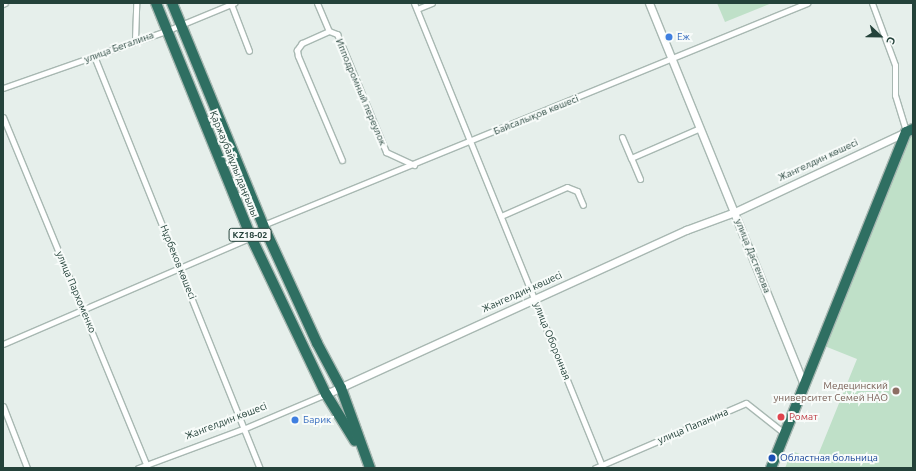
<!DOCTYPE html>
<html>
<head>
<meta charset="utf-8">
<style>
  body { margin:0 }
  #map { position:relative; width:916px; height:471px; overflow:hidden; background:#e6efeb; font-family:Ubuntu,sans-serif }
  div>[style] { position:absolute }
  .green>* { inset:0; background:#bfe0c8 }
  .roads { filter:drop-shadow(1px 0 #a8b8b2) drop-shadow(-1px 0 #a8b8b2) drop-shadow(0 1px #a8b8b2) drop-shadow(0 -1px #a8b8b2) }
  .street>* { height:5px; margin:-2.5px; padding:0 2.5px; transform-origin:2.5px; border-radius:2.5px; background:#fff }
  .secondary>* { height:7px; margin:-3.5px; padding:0 3.5px; transform-origin:3.5px; border-radius:3.5px; background:#fff }
  .highway>* { height:10px; margin:-5px; padding:0 5px; transform-origin:5px; border-radius:5px; background:#2f6f62 }
  .dots>* { width:11px; height:11px; translate:-50% -50%; box-sizing:border-box; border:2px solid #f7fbf9; border-radius:50% }
  span { translate:-50% -50%; white-space:nowrap; text-align:center; line-height:1.15; -webkit-text-stroke:4px #f7fbf9; paint-order:stroke }
  .shield-label span { padding:1px 3px; background:#f7fbf9; border:1px solid; border-radius:3px; -webkit-text-stroke-width:0 }
  .shield-label { font-size:9px; color:#24423a; font-weight:700 }
  .shop-label { font-size:10px; color:#366cbe }
  .left { translate:0 -50%; text-align:left }
  .street-label { font-size:10px; color:#24423a }
  .education-label { font-size:10px; color:#785e54 }
  .right { translate:-100% -50%; text-align:right }
  .health-label { font-size:10px; color:#be3a42 }
  .transit-label { font-size:10px; color:#164399 }
  .frame { position:absolute; inset:0; border:4px solid #24423a; pointer-events:none }
  .north { position:absolute; left:860px; top:16px; width:40px; height:40px; -webkit-text-stroke:3px #f7fbf9; paint-order:stroke; rotate:112deg; font-size:11px; font-weight:700; line-height:16px; text-align:center; color:#24423a }
  .north::after { content:''; display:block; margin:auto; width:14px; height:18px; background:#24423a; clip-path:polygon(50% 0,100% 100%,50% 72%,0 100%) }
</style>
</head>
<body>
<div id="map">
  <div class="green">
    <div style="clip-path:polygon(717px 3px,772px 3px,725px 22px)"></div>
    <div style="clip-path:polygon(913px 135px,913px 468px,785px 468px,792px 451px,816px 460px,857px 359px,822px 345px,908px 137px)"></div>
  </div>
  <div class="roads">
    <div class="street">
      <div style="left:317px;top:3px;width:30px;rotate:67deg"></div>
      <div style="left:329px;top:31px;width:9px;rotate:21deg"></div>
      <div style="left:337px;top:34px;width:128px;rotate:67.4deg"></div>
      <div style="left:386px;top:152px;width:31px;rotate:25deg"></div>
      <div style="left:414px;top:3px;width:499px;rotate:67.9deg"></div>
      <div style="left:872px;top:3px;width:66px;rotate:69.6deg"></div>
      <div style="left:895px;top:65px;width:30px;rotate:90deg"></div>
      <div style="left:895px;top:95px;width:39px;rotate:73deg"></div>
      <div style="left:3px;top:4px;width:2px;rotate:-27deg"></div>
      <div style="left:231px;top:4px;width:50px;rotate:69deg"></div>
      <div style="left:417px;top:9px;width:16px;rotate:-22deg"></div>
      <div style="left:329px;top:31px;width:30px;rotate:156deg"></div>
      <div style="left:302px;top:43px;width:9px;rotate:126deg"></div>
      <div style="left:297px;top:50px;width:6px;rotate:81deg"></div>
      <div style="left:298px;top:56px;width:113px;rotate:67.1deg"></div>
      <div style="left:135px;top:40px;width:37px;rotate:-88deg"></div>
      <div style="left:94px;top:56px;width:444px;rotate:68.1deg"></div>
      <div style="left:3px;top:88px;width:173px;rotate:-19.3deg"></div>
      <div style="left:166px;top:31px;width:74px;rotate:-22.4deg"></div>
      <div style="left:3px;top:117px;width:380px;rotate:67.6deg"></div>
      <div style="left:622px;top:137px;width:23px;rotate:67deg"></div>
      <div style="left:640px;top:179px;width:23px;rotate:-113deg"></div>
      <div style="left:631px;top:158px;width:75px;rotate:-23.5deg"></div>
      <div style="left:501px;top:216px;width:72px;rotate:-23.7deg"></div>
      <div style="left:567px;top:187px;width:11px;rotate:22deg"></div>
      <div style="left:577px;top:191px;width:15px;rotate:67deg"></div>
      <div style="left:263px;top:225px;width:588px;rotate:-22.2deg"></div>
      <div style="left:3px;top:344px;width:270px;rotate:-23.3deg"></div>
      <div style="left:3px;top:406px;width:66px;rotate:68.8deg"></div>
      <div style="left:138px;top:468px;width:112px;rotate:-20.4deg"></div>
      <div style="left:243px;top:429px;width:90px;rotate:-22.9deg"></div>
      <div style="left:595px;top:468px;width:164px;rotate:-23.3deg"></div>
      <div style="left:746px;top:403px;width:48px;rotate:38.3deg"></div>
    </div>
    <div class="secondary">
      <div style="left:649px;top:3px;width:411px;rotate:67.9deg"></div>
      <div style="left:326px;top:394px;width:396px;rotate:-24.5deg"></div>
      <div style="left:686px;top:230px;width:52px;rotate:-20.2deg"></div>
      <div style="left:735px;top:212px;width:189px;rotate:-25.1deg"></div>
    </div>
    <div class="highway">
      <div style="left:156px;top:3px;width:253px;rotate:67.9deg"></div>
      <div style="left:251px;top:237px;width:174px;rotate:64.5deg"></div>
      <div style="left:326px;top:394px;width:55px;rotate:58.3deg"></div>
      <div style="left:172px;top:3px;width:240px;rotate:67.7deg"></div>
      <div style="left:263px;top:225px;width:130px;rotate:65.4deg"></div>
      <div style="left:317px;top:343px;width:51px;rotate:61.9deg"></div>
      <div style="left:341px;top:388px;width:85px;rotate:70.1deg"></div>
      <div style="left:771px;top:468px;width:362px;rotate:-68.1deg"></div>
      <div style="left:906px;top:132px;width:8px;rotate:-23deg"></div>
    </div>
  </div>
  <div class="dots">
    <div style="left:669px;top:37px;background:#3f7fe0"></div>
    <div style="left:896px;top:391px;background:#8d6e63"></div>
    <div style="left:781px;top:417px;background:#e0444e"></div>
    <div style="left:295px;top:420px;background:#3f7fe0"></div>
    <div style="left:772px;top:458px;background:#1a4fb4"></div>
  </div>
  <div class="shield-label">
    <span style="left:250px;top:235px">KZ18-02</span>
  </div>
  <div class="shop-label">
    <span class="left" style="left:677px;top:37px">Еж</span>
    <span class="left" style="left:303px;top:420px">Барик</span>
  </div>
  <div class="street-label">
    <span style="left:119px;top:47px;rotate:-20deg">улица Бегалина</span>
    <span style="left:361px;top:92px;rotate:67deg">Ипподромный переулок</span>
    <span style="left:536px;top:115px;rotate:-22deg">Байсалықов көшесі</span>
    <span style="left:818px;top:160px;rotate:-25deg">Жангелдин көшесі</span>
    <span style="left:234px;top:164px;rotate:68deg">Қаржаубайұлы даңғылы</span>
    <span style="left:753px;top:256px;rotate:68deg">улица Дастенова</span>
    <span style="left:178px;top:262px;rotate:68deg">Нұрбеков көшесі</span>
    <span style="left:76px;top:292px;rotate:67deg">улица Пархоменко</span>
    <span style="left:522px;top:292px;rotate:-24deg">Жангелдин көшесі</span>
    <span style="left:552px;top:341px;rotate:68deg">улица Оборонная</span>
    <span style="left:226px;top:421px;rotate:-21deg">Жангелдин көшесі</span>
    <span style="left:693px;top:426px;rotate:-23deg">улица Папанина</span>
  </div>
  <div class="education-label">
    <span class="right" style="left:888px;top:391px">Медецинский<br>университет Семей НАО</span>
  </div>
  <div class="health-label">
    <span class="left" style="left:789px;top:417px">Ромат</span>
  </div>
  <div class="transit-label">
    <span class="left" style="left:780px;top:458px">Областная больница</span>
  </div>
  <div class="frame"></div>
  <div class="north">С</div>
</div>
</body>
</html>
